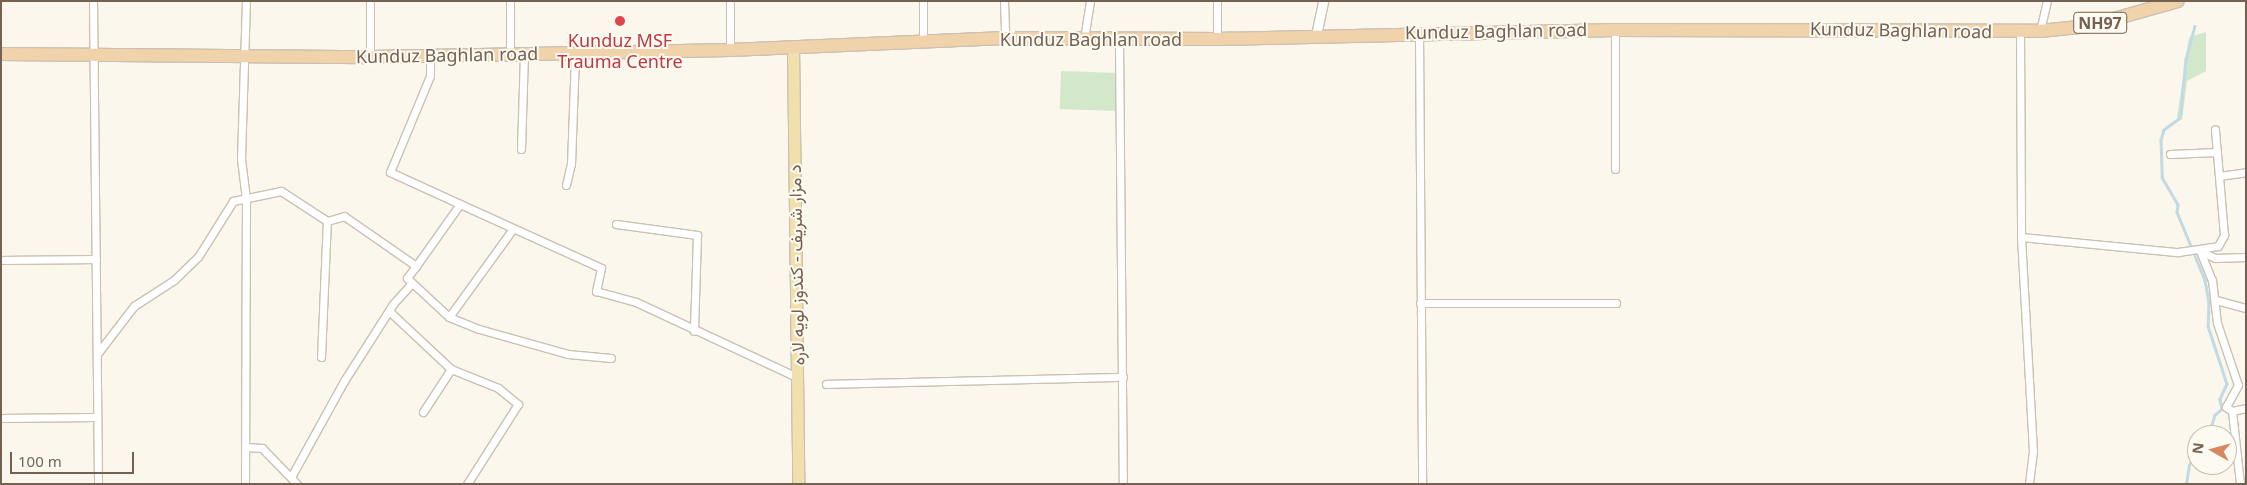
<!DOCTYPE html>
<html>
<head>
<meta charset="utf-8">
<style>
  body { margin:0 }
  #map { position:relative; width:2247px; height:485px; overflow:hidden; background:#fbf7ec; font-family:"Noto Sans",Vazirmatn,sans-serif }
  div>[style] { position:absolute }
  .green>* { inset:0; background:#d3e8cb; transform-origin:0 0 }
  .stream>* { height:2.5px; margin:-1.25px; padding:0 1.25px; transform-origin:1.25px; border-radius:1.25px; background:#c2dae3 }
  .roads { filter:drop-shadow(1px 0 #ccc0b2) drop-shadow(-1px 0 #ccc0b2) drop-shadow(0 1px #ccc0b2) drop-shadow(0 -1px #ccc0b2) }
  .minor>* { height:7px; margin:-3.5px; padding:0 3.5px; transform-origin:3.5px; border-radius:3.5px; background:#fff }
  .tertiary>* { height:9px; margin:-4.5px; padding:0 4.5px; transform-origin:4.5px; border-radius:4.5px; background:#fff }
  .primary>* { height:11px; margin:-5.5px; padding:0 5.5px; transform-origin:5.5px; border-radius:5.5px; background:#f2e0ac }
  .trunk>* { height:12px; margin:-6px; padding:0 6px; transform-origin:6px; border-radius:6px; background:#f0d2ab }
  .dots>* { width:14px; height:14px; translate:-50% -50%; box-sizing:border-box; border:2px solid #fdfaf2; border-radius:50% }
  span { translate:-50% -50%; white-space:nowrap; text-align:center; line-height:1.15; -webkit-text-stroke:4px #fdfaf2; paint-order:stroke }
  .shield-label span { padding:1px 4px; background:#fdfaf2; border:1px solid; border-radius:4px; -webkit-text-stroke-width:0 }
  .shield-label { font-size:16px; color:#746151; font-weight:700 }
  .street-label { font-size:18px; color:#746151 }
  .health-label { font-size:18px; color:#be3a42 }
  .frame { position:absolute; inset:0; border:2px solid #746151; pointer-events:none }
  .north { position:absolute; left:2187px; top:425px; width:50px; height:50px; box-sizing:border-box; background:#fdfaf2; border:1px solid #c6bdb2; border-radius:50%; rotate:277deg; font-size:14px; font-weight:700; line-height:20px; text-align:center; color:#746151 }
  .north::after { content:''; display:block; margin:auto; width:18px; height:22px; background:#d7885f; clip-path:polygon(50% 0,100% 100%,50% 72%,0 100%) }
  .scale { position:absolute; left:10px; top:452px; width:124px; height:22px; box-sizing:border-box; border:2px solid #746151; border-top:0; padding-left:6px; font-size:15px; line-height:18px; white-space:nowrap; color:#746151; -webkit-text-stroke:4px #fdfaf2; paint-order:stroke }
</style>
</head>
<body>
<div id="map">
  <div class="green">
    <div style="clip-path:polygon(2206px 32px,2206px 71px,2187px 81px,2182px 120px,2177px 117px,2189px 37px)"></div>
    <div style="left:1118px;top:73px;width:38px;height:57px;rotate:92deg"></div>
  </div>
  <div class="stream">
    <div style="left:2195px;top:26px;width:34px;rotate:105deg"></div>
    <div style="left:2186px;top:59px;width:54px;rotate:95.3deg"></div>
    <div style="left:2181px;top:113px;width:6px;rotate:108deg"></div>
    <div style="left:2179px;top:119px;width:19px;rotate:144deg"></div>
    <div style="left:2164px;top:130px;width:10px;rotate:107deg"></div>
    <div style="left:2161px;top:140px;width:37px;rotate:88deg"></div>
    <div style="left:2162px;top:177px;width:32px;rotate:60deg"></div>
    <div style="left:2178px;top:205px;width:7px;rotate:98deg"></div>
    <div style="left:2177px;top:212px;width:74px;rotate:67.6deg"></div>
    <div style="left:2205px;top:280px;width:23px;rotate:80deg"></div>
    <div style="left:2209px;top:303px;width:23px;rotate:92deg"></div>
    <div style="left:2208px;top:326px;width:61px;rotate:71.9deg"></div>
    <div style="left:2227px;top:384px;width:17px;rotate:115deg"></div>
    <div style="left:2220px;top:399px;width:10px;rotate:79deg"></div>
    <div style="left:2222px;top:409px;width:9px;rotate:139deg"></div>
    <div style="left:2215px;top:415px;width:21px;rotate:107deg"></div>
    <div style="left:2186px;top:484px;width:19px;rotate:-81deg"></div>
    <div style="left:2189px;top:465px;width:16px;rotate:-60deg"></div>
  </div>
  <div class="roads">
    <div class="minor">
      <div style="left:93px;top:1px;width:483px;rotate:89.4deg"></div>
      <div style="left:370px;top:1px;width:56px;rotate:90deg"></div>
      <div style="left:510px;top:1px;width:53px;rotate:90deg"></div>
      <div style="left:923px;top:1px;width:40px;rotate:90deg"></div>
      <div style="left:1004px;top:1px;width:37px;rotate:88deg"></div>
      <div style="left:2020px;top:31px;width:206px;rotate:89.7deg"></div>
      <div style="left:2021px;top:237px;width:214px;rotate:86.8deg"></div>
      <div style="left:2033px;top:451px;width:33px;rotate:97deg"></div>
      <div style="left:2040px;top:31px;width:31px;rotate:-77deg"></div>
      <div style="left:1419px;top:32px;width:452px;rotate:89.6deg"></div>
      <div style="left:1084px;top:39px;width:38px;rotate:-81deg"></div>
      <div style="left:1217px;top:39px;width:38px;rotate:-90deg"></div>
      <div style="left:1119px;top:40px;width:444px;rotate:89.5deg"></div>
      <div style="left:730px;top:50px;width:49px;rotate:-90deg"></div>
      <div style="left:521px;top:149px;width:96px;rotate:-88.2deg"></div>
      <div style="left:2170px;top:154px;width:47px;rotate:-2.4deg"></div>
      <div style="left:1615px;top:169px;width:139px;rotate:-90deg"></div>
      <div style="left:2219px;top:176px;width:27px;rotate:-8deg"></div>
      <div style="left:566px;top:185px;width:22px;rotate:-77deg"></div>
      <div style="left:571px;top:164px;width:110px;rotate:-87.9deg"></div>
      <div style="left:460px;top:204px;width:155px;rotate:24.4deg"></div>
      <div style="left:601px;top:268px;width:24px;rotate:102deg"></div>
      <div style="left:596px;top:291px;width:41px;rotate:15.4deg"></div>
      <div style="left:636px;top:302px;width:178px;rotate:25deg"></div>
      <div style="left:616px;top:224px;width:82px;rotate:7.7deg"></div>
      <div style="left:697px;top:235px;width:96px;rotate:91.8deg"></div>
      <div style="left:2021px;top:237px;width:158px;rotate:5.5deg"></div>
      <div style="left:2178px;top:252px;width:40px;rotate:-8.5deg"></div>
      <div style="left:2218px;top:246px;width:13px;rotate:-61deg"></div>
      <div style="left:2224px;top:235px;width:106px;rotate:-94.9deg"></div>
      <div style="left:2200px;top:251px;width:31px;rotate:68deg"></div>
      <div style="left:2212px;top:280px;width:43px;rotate:83.4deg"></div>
      <div style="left:2217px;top:323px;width:65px;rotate:71.3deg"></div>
      <div style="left:2238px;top:385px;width:25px;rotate:119deg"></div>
      <div style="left:2226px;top:407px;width:7px;rotate:34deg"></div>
      <div style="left:2232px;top:411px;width:14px;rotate:-12deg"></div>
      <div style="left:2200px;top:251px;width:17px;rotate:25deg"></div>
      <div style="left:2215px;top:258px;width:31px;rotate:-2deg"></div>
      <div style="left:1px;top:260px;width:95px;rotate:-0.6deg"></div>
      <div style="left:416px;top:266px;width:76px;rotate:-54.6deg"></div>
      <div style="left:460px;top:204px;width:77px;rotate:-155.4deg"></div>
      <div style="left:390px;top:172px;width:104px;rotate:-67.4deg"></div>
      <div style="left:430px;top:76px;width:20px;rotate:-90deg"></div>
      <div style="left:2216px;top:300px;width:31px;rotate:15deg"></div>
      <div style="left:1420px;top:303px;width:196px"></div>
      <div style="left:389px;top:311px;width:85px;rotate:43.1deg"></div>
      <div style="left:451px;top:369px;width:51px;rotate:22deg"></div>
      <div style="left:498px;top:388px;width:26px;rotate:39deg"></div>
      <div style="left:518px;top:404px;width:95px;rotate:122.5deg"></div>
      <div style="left:449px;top:317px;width:107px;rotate:-54.1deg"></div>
      <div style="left:97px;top:354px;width:61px;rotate:-52.4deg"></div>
      <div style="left:134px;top:306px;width:48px;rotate:-33deg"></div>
      <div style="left:174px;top:280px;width:33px;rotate:-44deg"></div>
      <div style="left:198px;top:257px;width:66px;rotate:-58deg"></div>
      <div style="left:233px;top:201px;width:49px;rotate:-11.8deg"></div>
      <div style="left:281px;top:191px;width:55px;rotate:33.1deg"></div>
      <div style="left:327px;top:221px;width:18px;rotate:-16deg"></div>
      <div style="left:344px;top:216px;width:88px;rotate:34.8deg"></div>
      <div style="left:416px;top:266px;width:15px;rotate:127deg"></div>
      <div style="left:407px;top:278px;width:57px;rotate:42.9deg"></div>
      <div style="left:449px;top:317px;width:32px;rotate:22deg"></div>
      <div style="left:479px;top:329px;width:92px;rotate:15.7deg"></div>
      <div style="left:568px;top:354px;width:43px;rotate:5.3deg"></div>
      <div style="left:321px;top:357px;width:136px;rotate:-87.5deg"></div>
      <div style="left:826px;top:384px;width:297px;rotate:-1.4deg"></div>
      <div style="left:2232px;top:411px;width:73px;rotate:83.7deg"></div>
      <div style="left:423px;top:412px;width:51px;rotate:-56.9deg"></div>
      <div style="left:1px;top:418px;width:94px;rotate:-0.6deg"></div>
      <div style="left:245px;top:447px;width:17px;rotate:3deg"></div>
      <div style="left:262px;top:448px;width:50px;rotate:45.8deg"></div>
      <div style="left:291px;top:477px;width:110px;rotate:-61.1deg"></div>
      <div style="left:344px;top:381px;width:91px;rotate:-57.5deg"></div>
      <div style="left:393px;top:304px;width:27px;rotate:-48deg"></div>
      <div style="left:245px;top:484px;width:285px;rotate:-89.8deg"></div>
      <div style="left:246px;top:199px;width:40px;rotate:-97.1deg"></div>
      <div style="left:241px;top:159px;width:158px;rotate:-88.2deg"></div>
    </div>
    <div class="tertiary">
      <div style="left:1316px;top:35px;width:35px;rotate:-78deg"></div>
    </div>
    <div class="primary">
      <div style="left:793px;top:46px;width:438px;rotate:89.3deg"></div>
    </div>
    <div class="trunk">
      <div style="left:1px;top:54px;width:369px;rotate:0.5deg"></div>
      <div style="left:370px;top:57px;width:360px;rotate:-1.1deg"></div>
      <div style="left:730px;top:50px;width:275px;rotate:-2.5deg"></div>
      <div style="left:1005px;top:38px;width:212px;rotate:0.3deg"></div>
      <div style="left:1217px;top:39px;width:398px;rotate:-1.3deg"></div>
      <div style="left:1615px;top:30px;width:425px;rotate:0.1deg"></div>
      <div style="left:2040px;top:31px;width:49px;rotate:-5.8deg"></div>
      <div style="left:2089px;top:26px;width:92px;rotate:-15.7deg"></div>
    </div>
  </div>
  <div class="dots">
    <div style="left:620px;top:21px;background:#e0444e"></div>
  </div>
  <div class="shield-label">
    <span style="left:2100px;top:23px">NH97</span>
  </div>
  <div class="street-label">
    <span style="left:1901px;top:30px;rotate:1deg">Kunduz Baghlan road</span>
    <span style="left:1496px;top:31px;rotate:-1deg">Kunduz Baghlan road</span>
    <span style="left:1091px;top:39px">Kunduz Baghlan road</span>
    <span style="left:447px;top:55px;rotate:-1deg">Kunduz Baghlan road</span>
    <span style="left:796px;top:265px;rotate:-91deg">د مزار شریف - کندوز لویه لاره</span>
  </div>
  <div class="health-label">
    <span style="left:620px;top:51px">Kunduz MSF<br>Trauma Centre</span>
  </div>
  <div class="frame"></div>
  <div class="north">N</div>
  <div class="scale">100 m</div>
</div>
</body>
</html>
